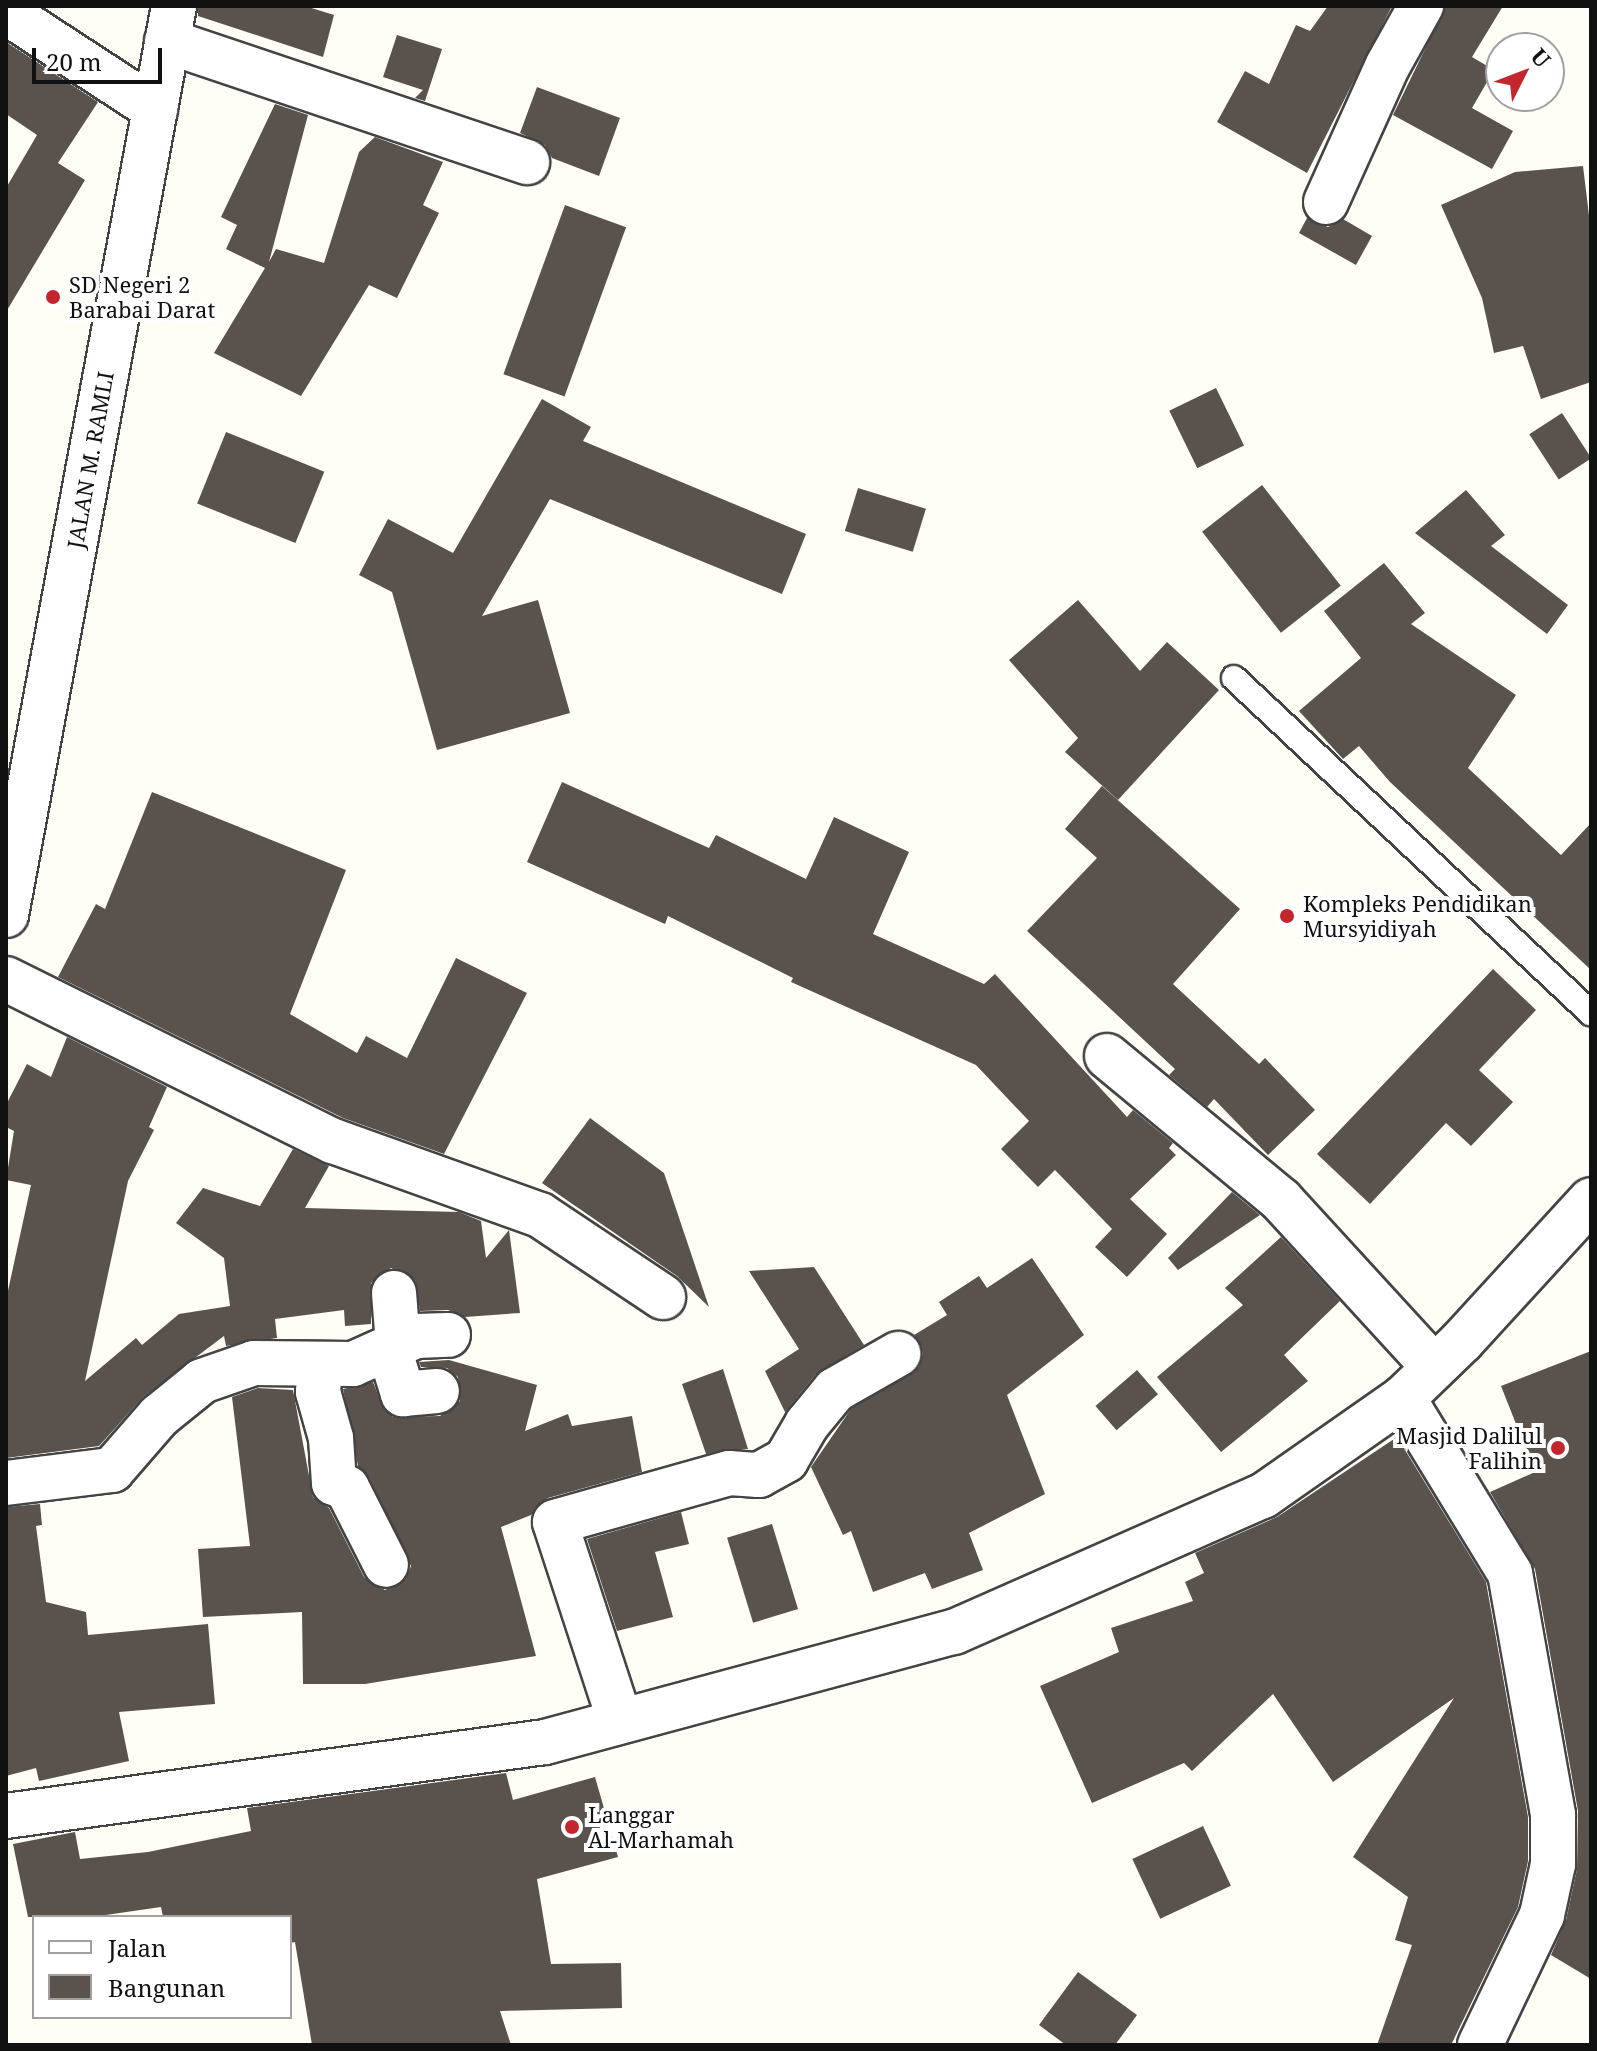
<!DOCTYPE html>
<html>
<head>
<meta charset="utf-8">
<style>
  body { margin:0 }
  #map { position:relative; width:1597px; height:2051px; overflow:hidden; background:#fffdf5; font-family:"Noto Serif",serif }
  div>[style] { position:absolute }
  .building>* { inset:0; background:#5a524d; transform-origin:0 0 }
  .roads { filter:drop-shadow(2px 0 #444) drop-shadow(-2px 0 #444) drop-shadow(0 2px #444) drop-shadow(0 -2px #444) }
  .lane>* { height:24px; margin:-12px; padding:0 12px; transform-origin:12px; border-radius:12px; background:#fff }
  .street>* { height:44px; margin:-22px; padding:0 22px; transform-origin:22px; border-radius:22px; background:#fff }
  .dots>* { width:22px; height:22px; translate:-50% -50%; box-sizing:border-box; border:4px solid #fff; border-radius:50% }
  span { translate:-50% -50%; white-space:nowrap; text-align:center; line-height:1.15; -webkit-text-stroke:8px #fff; paint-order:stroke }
  .poi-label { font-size:22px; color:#111 }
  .left { translate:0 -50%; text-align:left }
  .right { translate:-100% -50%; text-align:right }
  .street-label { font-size:22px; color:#111 }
  .frame { position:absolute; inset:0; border:8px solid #111; pointer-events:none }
  .legend { position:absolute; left:32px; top:1915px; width:260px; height:104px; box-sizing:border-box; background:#fff; border:2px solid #a0a0a0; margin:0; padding:10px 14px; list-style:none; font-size:24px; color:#111 }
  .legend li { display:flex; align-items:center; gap:16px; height:40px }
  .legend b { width:40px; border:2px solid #a0a0a0 }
  .north { position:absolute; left:1485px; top:32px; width:80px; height:80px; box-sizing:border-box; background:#fff; border:2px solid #a0a0a0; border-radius:50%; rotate:48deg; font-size:22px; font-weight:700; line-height:32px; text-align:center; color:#111 }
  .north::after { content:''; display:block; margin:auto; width:28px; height:36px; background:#c4262e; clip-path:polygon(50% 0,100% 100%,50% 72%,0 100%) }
  .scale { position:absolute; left:32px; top:48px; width:130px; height:36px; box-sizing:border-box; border:4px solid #111; border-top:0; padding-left:10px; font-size:24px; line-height:28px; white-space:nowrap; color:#111; -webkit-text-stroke:6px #fff; paint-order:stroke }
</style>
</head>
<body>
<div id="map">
  <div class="building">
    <div style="clip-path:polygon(198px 6px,305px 6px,334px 15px,323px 57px,198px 16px)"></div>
    <div style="clip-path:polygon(1328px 6px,1392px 6px,1307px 173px,1217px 122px,1245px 71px,1269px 84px,1296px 25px,1310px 31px)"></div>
    <div style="clip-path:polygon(1446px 6px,1503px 6px,1472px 57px,1494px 70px,1472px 108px,1513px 131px,1492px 169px,1393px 115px)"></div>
    <div style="clip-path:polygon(397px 35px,442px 49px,425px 101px,415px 98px,423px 90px,383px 77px)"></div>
    <div style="clip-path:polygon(6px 42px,98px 102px,58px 163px,85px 180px,6px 312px,6px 188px,37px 135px,6px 114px)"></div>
    <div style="clip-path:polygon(537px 87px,620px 118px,599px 176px,552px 158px,545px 145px,520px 133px)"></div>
    <div style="clip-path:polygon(275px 104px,308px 115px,269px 262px,276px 249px,324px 263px,359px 152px,375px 137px,443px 162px,423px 205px,439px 213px,397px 298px,369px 285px,301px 396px,214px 353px,265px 268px,226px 249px,237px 225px,221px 217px)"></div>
    <div style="clip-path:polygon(1583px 166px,1591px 232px,1591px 382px,1541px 399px,1523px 346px,1494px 353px,1482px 298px,1441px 205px,1515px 172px)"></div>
    <div style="left:565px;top:205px;width:65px;height:180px;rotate:20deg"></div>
    <div style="clip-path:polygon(1307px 218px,1328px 227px,1343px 219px,1372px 236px,1356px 265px,1299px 233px)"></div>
    <div style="left:1216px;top:388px;width:64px;height:52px;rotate:64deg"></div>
    <div style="clip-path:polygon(542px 399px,591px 427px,583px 441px,806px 534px,782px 594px,550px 499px,482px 616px,538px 600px,570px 713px,437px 750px,392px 592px,359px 575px,388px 519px,453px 553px)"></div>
    <div style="left:1562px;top:413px;width:54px;height:39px;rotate:57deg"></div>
    <div style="left:226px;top:432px;width:106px;height:77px;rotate:22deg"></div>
    <div style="left:1262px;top:485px;width:128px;height:76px;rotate:52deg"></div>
    <div style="left:858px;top:488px;width:71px;height:45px;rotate:17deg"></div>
    <div style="clip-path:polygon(1466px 490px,1505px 535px,1491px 546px,1568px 605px,1547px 634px,1415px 533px)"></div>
    <div style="clip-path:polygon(1384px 563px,1425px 613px,1411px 624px,1516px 695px,1468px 768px,1561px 855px,1591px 823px,1591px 970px,1390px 782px,1359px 746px,1343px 759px,1299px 711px,1361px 658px,1324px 611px)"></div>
    <div style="clip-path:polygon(1078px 600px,1140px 671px,1167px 642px,1219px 690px,1118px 800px,1065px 752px,1078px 738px,1009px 660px)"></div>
    <div style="clip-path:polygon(562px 782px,709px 848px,716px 835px,806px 879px,834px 817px,909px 852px,873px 934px,984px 984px,995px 974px,1127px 1117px,1133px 1110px,1173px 1143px,1169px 1148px,1176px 1155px,1130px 1199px,1167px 1234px,1127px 1277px,1095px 1247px,1112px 1229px,1055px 1170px,1038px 1187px,1001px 1149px,1029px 1121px,976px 1065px,791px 982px,793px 978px,668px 916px,665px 924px,527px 862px)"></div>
    <div style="clip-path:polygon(1102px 786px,1240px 909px,1173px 984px,1259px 1064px,1265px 1058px,1315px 1110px,1268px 1155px,1214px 1099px,1207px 1107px,1169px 1075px,1175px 1069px,1027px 931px,1097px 858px,1065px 829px)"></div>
    <div style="clip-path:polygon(152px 792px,346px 870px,290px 1014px,357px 1053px,366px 1036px,407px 1058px,456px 958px,527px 993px,444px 1154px,343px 1118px,58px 977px,96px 904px,105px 909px)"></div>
    <div style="clip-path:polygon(1493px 969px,1536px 1010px,1479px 1070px,1513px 1102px,1471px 1146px,1446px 1123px,1370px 1204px,1317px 1154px)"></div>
    <div style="clip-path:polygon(67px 1037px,167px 1087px,149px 1127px,154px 1130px,128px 1181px,85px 1381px,136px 1338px,142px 1345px,179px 1314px,230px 1306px,224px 1258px,176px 1223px,203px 1188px,260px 1206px,293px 1149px,329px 1166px,305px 1208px,459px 1212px,481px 1221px,486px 1258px,509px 1230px,520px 1313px,465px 1317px,448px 1310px,420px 1311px,415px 1280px,391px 1268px,371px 1283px,371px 1324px,345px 1326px,344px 1310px,275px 1319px,277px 1338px,226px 1346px,224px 1336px,143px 1397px,99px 1446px,6px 1458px,6px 1300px,31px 1185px,6px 1180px,14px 1131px,6px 1127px,6px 1105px,27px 1064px,51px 1077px)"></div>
    <div style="clip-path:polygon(590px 1118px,664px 1173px,709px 1307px,677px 1276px,542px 1183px)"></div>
    <div style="clip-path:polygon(1232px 1192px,1260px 1215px,1178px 1270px,1168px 1258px)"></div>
    <div style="clip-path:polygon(1281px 1237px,1340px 1301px,1284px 1355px,1308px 1381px,1221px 1452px,1157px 1377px,1243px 1305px,1225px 1288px)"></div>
    <div style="clip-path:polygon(1032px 1258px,1084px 1335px,1007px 1395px,1045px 1494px,969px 1533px,983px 1570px,932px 1589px,925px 1573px,873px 1592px,851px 1531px,843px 1535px,811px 1467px,851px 1409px,919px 1367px,923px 1353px,914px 1335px,947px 1315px,939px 1302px,979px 1276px,987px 1288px)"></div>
    <div style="clip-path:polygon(814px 1267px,864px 1345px,816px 1374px,785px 1412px,765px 1371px,799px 1349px,749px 1271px)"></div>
    <div style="clip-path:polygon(1591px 1351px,1591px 1979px,1551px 1955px,1566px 1920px,1577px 1869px,1578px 1811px,1535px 1569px,1490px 1492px,1535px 1472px,1501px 1386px)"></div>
    <div style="clip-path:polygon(449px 1360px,537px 1385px,525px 1431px,568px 1414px,572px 1426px,632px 1416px,642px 1472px,548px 1498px,531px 1515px,501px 1527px,536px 1656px,365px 1684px,303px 1684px,302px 1612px,203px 1617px,198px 1549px,250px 1546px,232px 1397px,258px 1388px,293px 1390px,313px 1497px,329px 1508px,364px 1577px,385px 1590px,406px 1579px,411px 1566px,369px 1477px,358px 1466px,343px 1389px,373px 1382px,384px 1410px,393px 1417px,440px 1416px,460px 1401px,458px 1377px,447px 1368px,421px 1367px,419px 1362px)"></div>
    <div style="clip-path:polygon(723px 1369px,748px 1449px,706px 1454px,682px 1384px)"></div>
    <div style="left:1137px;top:1370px;width:32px;height:55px;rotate:49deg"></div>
    <div style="clip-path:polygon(1397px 1437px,1486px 1582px,1528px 1817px,1528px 1861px,1518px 1907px,1451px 2045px,1377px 2045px,1412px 1945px,1395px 1940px,1408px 1897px,1353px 1857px,1454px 1698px,1333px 1782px,1273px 1694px,1192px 1771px,1184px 1763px,1092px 1803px,1040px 1686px,1119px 1652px,1111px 1628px,1193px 1601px,1185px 1582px,1204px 1573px,1195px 1553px,1277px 1517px)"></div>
    <div style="clip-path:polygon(40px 1504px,42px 1525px,36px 1526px,46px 1602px,86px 1612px,88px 1635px,208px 1624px,215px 1704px,119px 1712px,129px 1761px,39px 1781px,36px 1768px,6px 1776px,6px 1507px)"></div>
    <div style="clip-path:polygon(681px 1512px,689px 1544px,655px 1552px,673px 1617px,617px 1631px,587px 1539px)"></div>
    <div style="left:772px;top:1524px;width:89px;height:47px;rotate:73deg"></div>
    <div style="clip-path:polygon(506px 1773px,513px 1800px,595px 1777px,618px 1857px,537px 1879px,551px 1964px,621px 1963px,622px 2008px,500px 2011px,511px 2045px,312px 2045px,295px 1942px,290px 1943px,290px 1917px,163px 1917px,161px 1907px,92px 1917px,28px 1917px,13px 1844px,75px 1832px,80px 1859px,148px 1852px,251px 1831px,247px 1808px)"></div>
    <div style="left:1203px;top:1826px;width:66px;height:78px;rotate:65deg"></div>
    <div style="clip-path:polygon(1078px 1972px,1137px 2015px,1115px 2045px,1066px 2045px,1039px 2025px)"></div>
  </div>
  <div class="roads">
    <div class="lane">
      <div style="left:1234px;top:678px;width:490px;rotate:43.2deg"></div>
    </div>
    <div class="street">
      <div style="left:6px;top:12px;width:178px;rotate:33.1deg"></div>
      <div style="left:167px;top:41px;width:380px;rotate:18.6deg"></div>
      <div style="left:1326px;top:202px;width:150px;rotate:-65.7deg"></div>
      <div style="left:1388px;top:65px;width:68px;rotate:-60.8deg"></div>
      <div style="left:6px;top:915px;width:924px;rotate:-79.53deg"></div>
      <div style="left:6px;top:979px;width:365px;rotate:26.4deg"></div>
      <div style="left:333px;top:1141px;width:220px;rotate:19.7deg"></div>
      <div style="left:540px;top:1215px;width:148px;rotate:33.7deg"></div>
      <div style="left:1107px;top:1056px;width:226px;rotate:39.6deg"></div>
      <div style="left:1281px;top:1200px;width:226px;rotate:47.5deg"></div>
      <div style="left:394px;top:1293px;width:51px;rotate:85.5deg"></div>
      <div style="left:398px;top:1344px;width:15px;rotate:113deg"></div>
      <div style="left:392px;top:1358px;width:38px;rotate:73deg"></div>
      <div style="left:403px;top:1394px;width:34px;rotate:-5deg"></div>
      <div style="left:320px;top:1364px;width:28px;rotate:94deg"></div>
      <div style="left:318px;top:1392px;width:48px;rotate:74.2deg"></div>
      <div style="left:331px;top:1438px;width:45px;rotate:86.2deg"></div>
      <div style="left:334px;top:1483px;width:14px;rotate:21deg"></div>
      <div style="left:347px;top:1488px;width:86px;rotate:63.1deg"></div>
      <div style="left:1403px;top:1398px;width:205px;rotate:58.6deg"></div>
      <div style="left:1510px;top:1573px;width:246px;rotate:79.9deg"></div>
      <div style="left:1553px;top:1815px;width:49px;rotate:90deg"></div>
      <div style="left:1553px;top:1864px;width:52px;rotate:102.2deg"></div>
      <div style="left:1542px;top:1915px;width:144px;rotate:115.5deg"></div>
      <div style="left:6px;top:1483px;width:107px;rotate:-7deg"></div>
      <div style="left:112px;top:1470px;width:72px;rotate:-49deg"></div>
      <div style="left:159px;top:1416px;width:55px;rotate:-39.1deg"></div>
      <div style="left:202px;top:1381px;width:55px;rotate:-19.1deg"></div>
      <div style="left:254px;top:1363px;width:99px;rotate:0.6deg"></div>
      <div style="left:353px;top:1364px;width:69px;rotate:-24deg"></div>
      <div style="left:416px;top:1336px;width:32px;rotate:-2deg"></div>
      <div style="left:620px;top:1721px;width:209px;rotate:-108.1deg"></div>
      <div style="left:555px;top:1522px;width:181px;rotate:-15.7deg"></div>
      <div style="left:729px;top:1473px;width:30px;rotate:4deg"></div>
      <div style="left:759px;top:1475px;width:31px;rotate:-29deg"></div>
      <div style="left:786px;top:1460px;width:42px;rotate:-59.7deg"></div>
      <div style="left:807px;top:1424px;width:44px;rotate:-50.5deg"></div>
      <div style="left:835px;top:1390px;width:73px;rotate:-29.7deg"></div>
      <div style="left:6px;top:1816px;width:544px;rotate:-7.82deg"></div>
      <div style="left:545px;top:1742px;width:424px;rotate:-15.1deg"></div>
      <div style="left:954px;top:1632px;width:338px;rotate:-23.8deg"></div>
      <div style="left:1263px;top:1496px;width:171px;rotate:-35deg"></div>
      <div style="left:1403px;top:1398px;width:82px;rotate:-44deg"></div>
      <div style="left:1462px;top:1341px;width:191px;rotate:-47.5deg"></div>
    </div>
  </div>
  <div class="dots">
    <div style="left:53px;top:297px;background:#c4262e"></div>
    <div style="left:1287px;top:916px;background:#c4262e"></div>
    <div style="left:1558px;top:1448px;background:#c4262e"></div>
    <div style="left:572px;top:1827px;background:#c4262e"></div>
  </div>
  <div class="poi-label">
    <span class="left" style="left:69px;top:297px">SD Negeri 2<br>Barabai Darat</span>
    <span class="left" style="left:1303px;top:916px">Kompleks Pendidikan<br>Mursyidiyah</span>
    <span class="right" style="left:1542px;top:1448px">Masjid Dalilul<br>Falihin</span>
    <span class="left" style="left:588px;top:1827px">Langgar<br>Al-Marhamah</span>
  </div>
  <div class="street-label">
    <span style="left:90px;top:460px;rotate:-80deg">JALAN M. RAMLI</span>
  </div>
  <div class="frame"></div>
  <ul class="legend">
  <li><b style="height:10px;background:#fff"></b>Jalan</li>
  <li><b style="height:22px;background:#5a524d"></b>Bangunan</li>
  </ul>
  <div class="north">U</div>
  <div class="scale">20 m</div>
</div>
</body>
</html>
